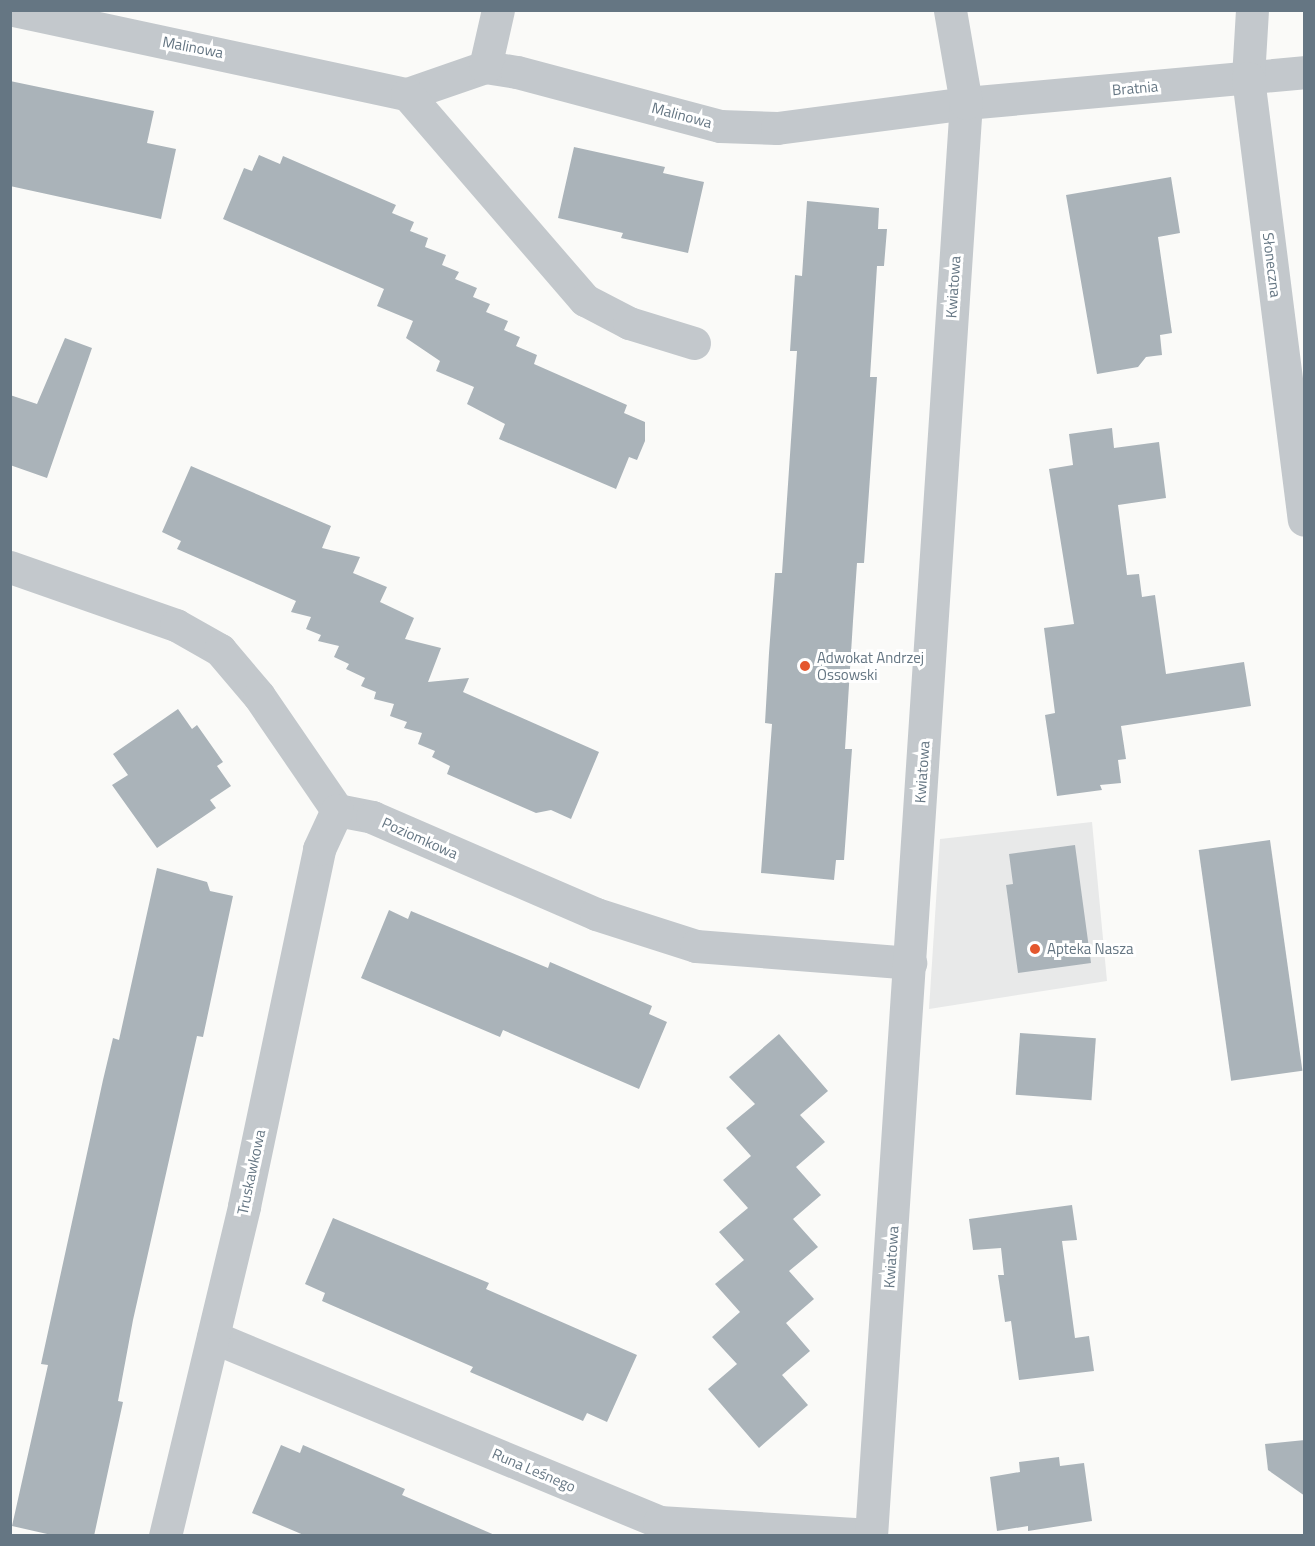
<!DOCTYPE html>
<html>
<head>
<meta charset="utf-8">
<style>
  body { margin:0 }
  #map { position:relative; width:1315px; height:1546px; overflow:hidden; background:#fafaf8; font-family:"Titillium Web",sans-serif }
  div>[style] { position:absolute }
  .built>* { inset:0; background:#e8e9e9 }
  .building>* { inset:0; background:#aab3b9; transform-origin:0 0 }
  .minor>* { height:33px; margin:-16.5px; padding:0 16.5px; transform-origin:16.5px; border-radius:16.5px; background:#c3c8cc }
  .dots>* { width:16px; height:16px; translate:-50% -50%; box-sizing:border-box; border:3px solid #fff; border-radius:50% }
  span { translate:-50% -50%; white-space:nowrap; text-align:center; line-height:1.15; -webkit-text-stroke:6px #fff; paint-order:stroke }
  .street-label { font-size:15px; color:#657683 }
  .poi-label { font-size:15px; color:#657683 }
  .left { translate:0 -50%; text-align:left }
  .frame { position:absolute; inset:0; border:12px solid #657683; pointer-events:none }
</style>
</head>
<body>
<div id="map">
  <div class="built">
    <div style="clip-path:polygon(1092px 822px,1107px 981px,929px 1009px,940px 839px)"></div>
  </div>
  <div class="building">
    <div style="clip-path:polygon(10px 81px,154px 111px,147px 143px,176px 149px,161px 219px,10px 186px)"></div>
    <div style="clip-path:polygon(574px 147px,665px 167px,663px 173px,704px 182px,688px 253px,621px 238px,623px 233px,558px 218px)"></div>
    <div style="clip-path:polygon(259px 155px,280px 164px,283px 156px,396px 205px,392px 213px,414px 222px,410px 231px,428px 238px,425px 247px,446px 255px,442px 265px,459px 272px,455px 279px,477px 288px,473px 297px,490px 304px,486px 312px,508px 321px,504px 330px,520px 337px,516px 346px,537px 355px,534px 364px,627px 405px,624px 413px,645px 422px,645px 441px,637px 460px,629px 457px,616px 489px,499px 439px,505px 424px,467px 404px,474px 387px,436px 371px,440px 361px,406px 338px,413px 321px,377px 306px,384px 289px,223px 219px,244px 168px,252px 171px)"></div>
    <div style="clip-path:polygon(1171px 177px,1180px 233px,1158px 237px,1172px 333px,1160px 335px,1162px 355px,1146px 357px,1138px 367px,1097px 374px,1066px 195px)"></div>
    <div style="clip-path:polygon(807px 201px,879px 208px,878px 229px,887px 229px,884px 266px,877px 266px,870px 377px,877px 377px,864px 563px,857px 563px,853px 621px,845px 749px,852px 749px,844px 860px,836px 860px,834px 880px,761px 873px,772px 724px,765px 723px,769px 653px,775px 573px,782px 573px,797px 351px,790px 351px,795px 275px,802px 276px)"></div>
    <div style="clip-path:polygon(65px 338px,92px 348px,47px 478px,10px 465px,10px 395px,37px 404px)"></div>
    <div style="clip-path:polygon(1112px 428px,1114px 448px,1159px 442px,1166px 498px,1118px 505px,1127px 575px,1139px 574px,1142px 597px,1155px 595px,1166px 674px,1244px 662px,1251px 706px,1121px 726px,1126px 759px,1118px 760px,1121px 783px,1100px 785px,1102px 790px,1057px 796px,1045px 715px,1055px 713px,1044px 628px,1074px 624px,1049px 469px,1073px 465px,1069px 434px)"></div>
    <div style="clip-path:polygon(191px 466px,331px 526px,322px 548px,360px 557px,353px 573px,387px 587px,380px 602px,414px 618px,405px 639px,441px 648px,428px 682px,469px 678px,463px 692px,599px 752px,571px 819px,551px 810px,536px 813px,447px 774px,450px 766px,432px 757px,435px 751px,418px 744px,422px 733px,404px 728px,407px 722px,390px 716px,394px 704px,374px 699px,376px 692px,361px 686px,365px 678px,346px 669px,349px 664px,334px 657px,339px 646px,318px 641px,321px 635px,306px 629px,311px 617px,291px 612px,296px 601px,177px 549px,181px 541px,162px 532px)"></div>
    <div style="clip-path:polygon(178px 709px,192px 729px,197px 725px,223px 762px,217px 766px,231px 786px,210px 800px,216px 808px,157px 848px,112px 785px,128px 775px,113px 754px)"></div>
    <div style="left:1270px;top:840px;width:233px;height:72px;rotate:82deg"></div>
    <div style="clip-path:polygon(1075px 845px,1091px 963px,1018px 973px,1006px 885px,1013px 884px,1009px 854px)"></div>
    <div style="clip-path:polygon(157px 868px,207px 882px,210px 891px,233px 896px,203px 1037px,197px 1036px,133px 1320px,118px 1401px,123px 1402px,94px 1536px,56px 1536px,12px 1526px,48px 1365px,41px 1364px,103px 1080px,113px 1038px,119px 1040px)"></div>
    <div style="clip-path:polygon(389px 910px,408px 919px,411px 911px,548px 968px,550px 962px,652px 1006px,649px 1014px,667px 1022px,639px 1089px,503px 1030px,500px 1037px,361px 978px)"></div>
    <div style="left:1020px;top:1033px;width:76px;height:62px;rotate:4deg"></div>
    <div style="clip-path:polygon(779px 1034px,828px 1091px,800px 1115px,825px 1142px,796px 1167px,821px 1195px,793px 1219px,818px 1247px,789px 1271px,814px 1299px,786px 1323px,810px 1351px,782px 1375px,808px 1405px,759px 1448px,708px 1389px,737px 1364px,712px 1337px,740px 1312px,715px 1284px,744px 1260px,719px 1232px,748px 1208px,723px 1180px,751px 1156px,726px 1128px,755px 1104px,729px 1077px)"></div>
    <div style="clip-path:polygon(1072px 1205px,1077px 1240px,1062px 1241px,1075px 1338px,1089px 1336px,1094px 1371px,1019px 1380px,1011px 1321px,1005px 1322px,998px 1275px,1004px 1275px,1001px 1248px,973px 1250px,969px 1219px)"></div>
    <div style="clip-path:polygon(333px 1218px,489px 1283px,486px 1289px,637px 1355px,607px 1422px,587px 1413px,583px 1421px,470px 1372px,473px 1367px,322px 1301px,325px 1293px,305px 1284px)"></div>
    <div style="clip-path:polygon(1305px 1440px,1305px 1496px,1268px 1470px,1265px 1444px)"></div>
    <div style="clip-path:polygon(281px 1445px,300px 1453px,303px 1445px,405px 1489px,402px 1495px,497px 1536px,306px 1536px,252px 1513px)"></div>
    <div style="clip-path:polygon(1059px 1457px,1060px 1466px,1084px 1463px,1092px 1521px,1028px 1531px,1028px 1526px,997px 1531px,990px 1477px,1020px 1472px,1019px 1462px)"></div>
  </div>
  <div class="minor">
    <div style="left:14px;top:10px;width:402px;rotate:12.1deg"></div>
    <div style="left:407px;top:94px;width:83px;rotate:-19.1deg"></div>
    <div style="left:485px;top:67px;width:32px;rotate:9deg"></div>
    <div style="left:517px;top:72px;width:210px;rotate:14.9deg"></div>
    <div style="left:720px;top:126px;width:57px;rotate:2deg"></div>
    <div style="left:777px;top:128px;width:191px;rotate:-7.5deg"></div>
    <div style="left:966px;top:103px;width:339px;rotate:-5.2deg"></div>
    <div style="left:1252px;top:10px;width:68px;rotate:93.4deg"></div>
    <div style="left:1248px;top:78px;width:445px;rotate:82.8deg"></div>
    <div style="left:485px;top:67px;width:58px;rotate:-77.2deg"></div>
    <div style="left:407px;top:94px;width:272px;rotate:49.2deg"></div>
    <div style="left:585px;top:300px;width:50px;rotate:27.6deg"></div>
    <div style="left:629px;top:323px;width:68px;rotate:17.1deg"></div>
    <div style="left:10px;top:567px;width:176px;rotate:19.3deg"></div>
    <div style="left:176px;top:625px;width:51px;rotate:29.6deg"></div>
    <div style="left:220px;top:650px;width:60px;rotate:49.7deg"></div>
    <div style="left:259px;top:696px;width:138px;rotate:55.6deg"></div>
    <div style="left:337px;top:810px;width:36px;rotate:11deg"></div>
    <div style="left:372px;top:817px;width:244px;rotate:23.4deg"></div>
    <div style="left:596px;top:914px;width:105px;rotate:17.7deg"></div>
    <div style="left:696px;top:946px;width:215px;rotate:4.5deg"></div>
    <div style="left:213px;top:1337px;width:483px;rotate:22.5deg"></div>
    <div style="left:659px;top:1522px;width:212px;rotate:3.5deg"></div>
    <div style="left:165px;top:1536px;width:339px;rotate:-76.5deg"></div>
    <div style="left:244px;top:1206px;width:365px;rotate:-78.1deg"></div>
    <div style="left:319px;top:849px;width:43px;rotate:-65.2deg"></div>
    <div style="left:871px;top:1536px;width:1436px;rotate:-86.21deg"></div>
    <div style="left:966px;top:103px;width:94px;rotate:-99.8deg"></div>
  </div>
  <div class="dots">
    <div style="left:805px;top:666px;background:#e4572e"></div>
    <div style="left:1035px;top:949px;background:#e4572e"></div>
  </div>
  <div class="street-label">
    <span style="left:193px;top:47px;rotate:11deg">Malinowa</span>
    <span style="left:1135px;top:88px;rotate:-5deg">Bratnia</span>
    <span style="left:682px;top:115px;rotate:15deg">Malinowa</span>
    <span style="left:1272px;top:265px;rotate:83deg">Słoneczna</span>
    <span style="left:953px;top:287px;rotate:-86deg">Kwiatowa</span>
    <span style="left:922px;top:772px;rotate:-86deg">Kwiatowa</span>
    <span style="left:420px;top:838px;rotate:24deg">Poziomkowa</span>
    <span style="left:251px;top:1172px;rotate:-78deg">Truskawkowa</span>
    <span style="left:891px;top:1257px;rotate:-86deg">Kwiatowa</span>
    <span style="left:534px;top:1470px;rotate:23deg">Runa Leśnego</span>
  </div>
  <div class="poi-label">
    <span class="left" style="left:817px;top:666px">Adwokat Andrzej<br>Ossowski</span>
    <span class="left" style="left:1047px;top:949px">Apteka Nasza</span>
  </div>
  <div class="frame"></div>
</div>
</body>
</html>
